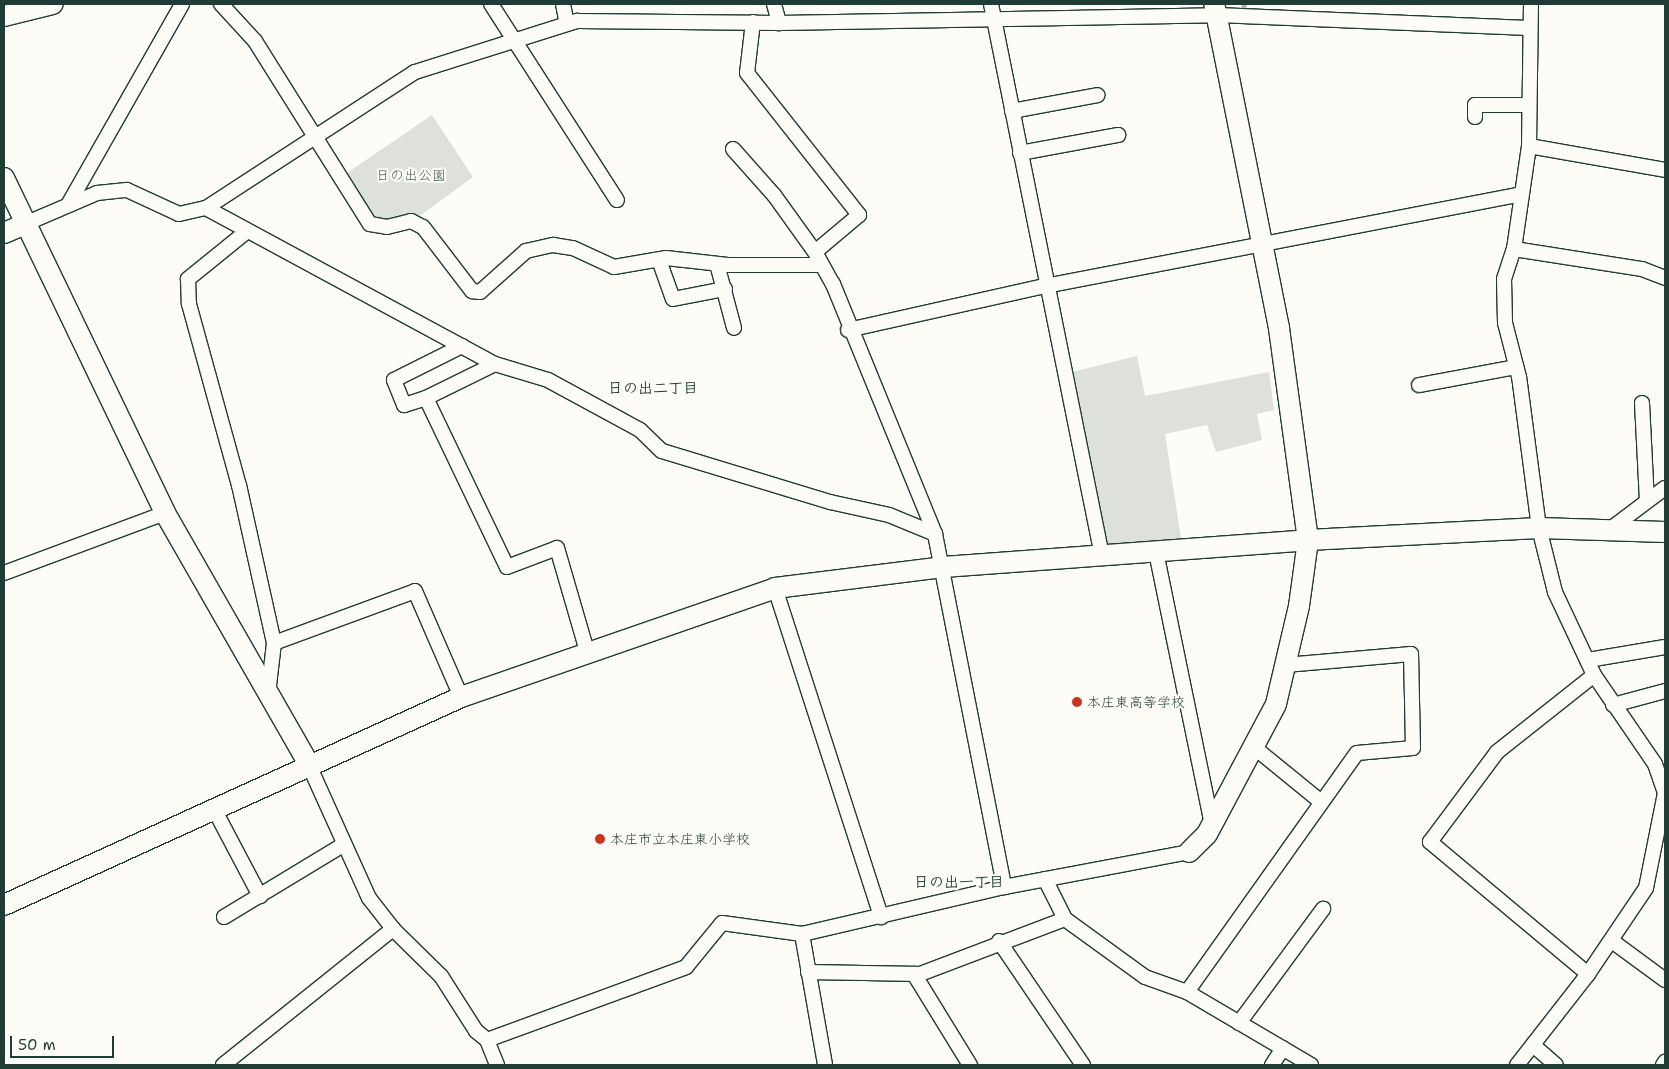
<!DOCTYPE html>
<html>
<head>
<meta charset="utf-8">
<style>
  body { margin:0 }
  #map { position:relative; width:1669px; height:1069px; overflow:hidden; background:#fdfcf7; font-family:"Shantell Sans","Klee One",sans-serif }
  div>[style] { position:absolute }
  .green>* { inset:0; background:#dde0db }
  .stream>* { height:4.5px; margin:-2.25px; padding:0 2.25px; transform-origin:2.25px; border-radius:2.25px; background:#aeb8b1 }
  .roads { filter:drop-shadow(1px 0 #1f3d34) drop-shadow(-1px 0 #1f3d34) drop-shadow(0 1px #1f3d34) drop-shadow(0 -1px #1f3d34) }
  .street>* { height:14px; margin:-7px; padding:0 7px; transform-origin:7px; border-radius:7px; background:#fdfcf7 }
  .secondary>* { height:20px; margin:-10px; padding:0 10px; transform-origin:10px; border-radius:10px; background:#fdfcf7 }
  .dots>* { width:14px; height:14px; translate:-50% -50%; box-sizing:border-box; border:2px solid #fdfcf7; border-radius:50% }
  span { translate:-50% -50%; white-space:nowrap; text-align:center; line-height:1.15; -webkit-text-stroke:4.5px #fdfcf7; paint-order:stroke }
  .park-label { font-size:14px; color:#455e55 }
  .poi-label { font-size:14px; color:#1f3d34 }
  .left { translate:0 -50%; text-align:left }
  .neighbourhood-label { font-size:15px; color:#1f3d34; font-weight:700 }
  .frame { position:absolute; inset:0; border:5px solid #1f3d34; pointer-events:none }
  .scale { position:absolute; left:10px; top:1036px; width:104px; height:22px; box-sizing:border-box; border:2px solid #1f3d34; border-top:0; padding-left:6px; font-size:15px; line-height:18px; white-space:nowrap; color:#1f3d34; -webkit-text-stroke:4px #fdfcf7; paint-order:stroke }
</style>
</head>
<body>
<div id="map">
  <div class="green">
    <div style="clip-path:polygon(432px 115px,473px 177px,417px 218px,375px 220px,347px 173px)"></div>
    <div style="clip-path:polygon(1137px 356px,1145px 396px,1269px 372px,1274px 410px,1257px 414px,1262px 440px,1216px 452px,1207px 425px,1165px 434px,1181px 538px,1106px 546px,1072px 372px)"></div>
  </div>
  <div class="stream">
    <div style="left:1243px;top:9px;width:5px;rotate:-79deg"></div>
  </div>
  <div class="roads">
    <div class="street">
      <div style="left:221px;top:4px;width:50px;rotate:47.4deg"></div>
      <div style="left:255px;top:41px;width:216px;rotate:57.9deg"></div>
      <div style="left:370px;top:224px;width:17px;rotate:10deg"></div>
      <div style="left:387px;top:227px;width:25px;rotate:-14deg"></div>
      <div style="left:411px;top:221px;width:13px;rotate:27deg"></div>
      <div style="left:423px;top:227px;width:81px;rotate:52.6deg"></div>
      <div style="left:472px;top:291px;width:8px;rotate:7deg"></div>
      <div style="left:480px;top:292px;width:62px;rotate:-41.7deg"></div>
      <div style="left:526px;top:251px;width:28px;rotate:-13deg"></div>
      <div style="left:553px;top:245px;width:20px;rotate:9deg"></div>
      <div style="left:573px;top:248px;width:45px;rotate:24.9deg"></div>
      <div style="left:614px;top:267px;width:53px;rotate:-9.8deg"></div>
      <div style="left:666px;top:258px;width:62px;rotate:6.4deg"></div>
      <div style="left:728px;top:265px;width:91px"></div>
      <div style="left:491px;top:4px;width:233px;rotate:57.3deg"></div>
      <div style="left:563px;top:4px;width:20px;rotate:79deg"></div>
      <div style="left:774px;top:4px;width:20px;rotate:75deg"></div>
      <div style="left:991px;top:4px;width:563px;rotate:78.63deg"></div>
      <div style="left:753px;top:22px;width:51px;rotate:96.7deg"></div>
      <div style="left:747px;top:73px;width:181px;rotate:51.7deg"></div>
      <div style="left:859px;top:215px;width:57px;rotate:139.9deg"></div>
      <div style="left:815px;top:252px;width:37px;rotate:61deg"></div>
      <div style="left:833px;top:284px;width:270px;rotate:67.8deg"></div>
      <div style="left:935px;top:534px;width:360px;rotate:78.9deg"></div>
      <div style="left:1012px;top:111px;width:87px;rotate:-10.5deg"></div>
      <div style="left:1475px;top:117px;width:12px;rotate:-90deg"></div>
      <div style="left:1475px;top:105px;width:52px"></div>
      <div style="left:1529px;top:146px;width:138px;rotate:10deg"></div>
      <div style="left:733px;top:149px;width:62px;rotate:48.3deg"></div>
      <div style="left:774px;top:195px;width:70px;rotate:54.3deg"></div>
      <div style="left:1020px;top:153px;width:100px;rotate:-10.4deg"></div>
      <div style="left:68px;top:205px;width:231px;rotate:-60.4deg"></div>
      <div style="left:206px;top:208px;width:328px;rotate:28.4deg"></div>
      <div style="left:495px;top:364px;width:55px;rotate:16.8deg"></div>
      <div style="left:548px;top:380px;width:105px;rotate:28.5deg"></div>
      <div style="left:640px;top:430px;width:30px;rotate:44deg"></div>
      <div style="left:662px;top:451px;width:176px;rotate:16.9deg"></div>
      <div style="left:830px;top:502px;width:60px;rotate:12.4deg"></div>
      <div style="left:889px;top:515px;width:50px;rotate:22.4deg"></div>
      <div style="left:27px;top:223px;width:76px;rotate:-23.2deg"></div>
      <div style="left:97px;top:193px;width:30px;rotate:-6deg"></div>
      <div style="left:127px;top:190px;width:57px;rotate:24.8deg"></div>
      <div style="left:179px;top:214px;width:28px;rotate:-13deg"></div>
      <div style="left:206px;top:208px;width:249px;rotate:-33.1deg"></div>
      <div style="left:415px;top:72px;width:170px;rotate:-17.5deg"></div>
      <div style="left:577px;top:21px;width:202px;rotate:0.6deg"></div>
      <div style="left:779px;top:23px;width:438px;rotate:-1deg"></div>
      <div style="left:1217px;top:15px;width:312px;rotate:2.4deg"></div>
      <div style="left:246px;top:232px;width:75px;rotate:141deg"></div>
      <div style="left:188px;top:279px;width:25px;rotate:88deg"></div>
      <div style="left:189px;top:304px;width:188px;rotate:74.6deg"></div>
      <div style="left:239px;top:485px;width:162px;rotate:77.5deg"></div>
      <div style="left:274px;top:643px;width:51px;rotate:96.7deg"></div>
      <div style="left:1514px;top:249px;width:130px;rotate:8.9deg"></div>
      <div style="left:1642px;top:269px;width:25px;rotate:21deg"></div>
      <div style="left:659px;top:260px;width:41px;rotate:70.3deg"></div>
      <div style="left:673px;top:299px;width:53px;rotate:-10.9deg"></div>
      <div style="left:717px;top:264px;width:66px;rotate:75.1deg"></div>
      <div style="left:848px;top:330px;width:202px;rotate:-12.6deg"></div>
      <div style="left:1045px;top:286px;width:485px;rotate:-10.9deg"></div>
      <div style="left:495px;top:364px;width:77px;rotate:153.8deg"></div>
      <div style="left:426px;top:398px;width:187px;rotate:64.4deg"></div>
      <div style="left:507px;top:567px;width:53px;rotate:-20.8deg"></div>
      <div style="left:557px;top:548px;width:107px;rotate:73.8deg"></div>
      <div style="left:1419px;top:385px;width:99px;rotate:-10.5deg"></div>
      <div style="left:426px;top:398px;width:23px;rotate:162deg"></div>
      <div style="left:404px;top:405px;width:27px;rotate:-112deg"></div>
      <div style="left:394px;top:380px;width:76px;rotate:-26.6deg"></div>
      <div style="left:1642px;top:403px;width:98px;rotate:87.1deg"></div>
      <div style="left:1609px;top:530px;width:70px;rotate:-36.9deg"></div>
      <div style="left:1156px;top:552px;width:278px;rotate:78.4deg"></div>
      <div style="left:4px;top:573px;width:172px;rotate:-20.4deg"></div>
      <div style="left:775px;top:588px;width:346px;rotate:72.1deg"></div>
      <div style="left:274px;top:643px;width:150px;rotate:-20.2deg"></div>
      <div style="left:415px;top:591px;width:116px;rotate:66.5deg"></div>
      <div style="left:1588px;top:660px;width:78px;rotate:-9.6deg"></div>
      <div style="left:1613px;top:705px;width:54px;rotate:-15.1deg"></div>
      <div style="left:1255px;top:748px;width:84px;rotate:39.2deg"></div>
      <div style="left:308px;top:763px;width:148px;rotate:65.7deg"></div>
      <div style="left:369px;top:898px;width:39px;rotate:52deg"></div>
      <div style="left:393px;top:929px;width:67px;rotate:44.4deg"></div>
      <div style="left:441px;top:976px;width:65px;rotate:57.5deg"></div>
      <div style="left:476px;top:1031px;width:14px;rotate:39deg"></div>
      <div style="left:487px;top:1040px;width:212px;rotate:-20.1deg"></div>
      <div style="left:686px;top:967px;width:57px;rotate:-50.7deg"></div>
      <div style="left:722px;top:923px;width:81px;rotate:7.8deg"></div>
      <div style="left:802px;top:934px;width:207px;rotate:-13.1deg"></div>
      <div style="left:1004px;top:887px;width:188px;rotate:-10.7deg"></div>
      <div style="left:213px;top:807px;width:101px;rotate:62.2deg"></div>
      <div style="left:1045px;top:879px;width:45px;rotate:63.4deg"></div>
      <div style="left:1065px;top:919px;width:99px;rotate:35.9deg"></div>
      <div style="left:1145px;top:977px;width:45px;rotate:19.7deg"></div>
      <div style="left:1187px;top:992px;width:144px;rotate:30.5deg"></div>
      <div style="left:224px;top:917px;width:139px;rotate:-31.2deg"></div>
      <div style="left:802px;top:934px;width:133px;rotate:80deg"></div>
      <div style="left:999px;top:941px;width:150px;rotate:55.9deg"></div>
      <div style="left:1612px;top:941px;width:66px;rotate:36.3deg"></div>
      <div style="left:808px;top:972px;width:112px;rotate:1deg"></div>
      <div style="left:920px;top:974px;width:155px;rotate:-20.8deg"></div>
      <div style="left:914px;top:974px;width:107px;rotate:58.4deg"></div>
      <div style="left:1588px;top:974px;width:206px;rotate:-140.1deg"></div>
      <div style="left:1430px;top:842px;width:112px;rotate:-53.3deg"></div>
      <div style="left:1497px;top:752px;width:124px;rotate:-38.4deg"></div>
      <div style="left:1187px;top:992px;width:293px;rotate:-54.6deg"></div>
      <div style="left:1357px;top:753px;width:56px;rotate:-5.1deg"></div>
      <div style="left:1413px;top:748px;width:94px;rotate:-91.2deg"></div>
      <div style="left:1411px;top:654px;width:126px;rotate:175deg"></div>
      <div style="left:1239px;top:1023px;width:142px;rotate:-53.6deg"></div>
      <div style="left:487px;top:1040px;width:27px;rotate:68deg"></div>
      <div style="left:1533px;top:1045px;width:30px;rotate:41deg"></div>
      <div style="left:223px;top:1065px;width:218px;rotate:-38.7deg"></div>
      <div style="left:1272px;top:1065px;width:20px;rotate:-57deg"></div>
      <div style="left:1517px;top:1065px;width:115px;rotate:-52deg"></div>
      <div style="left:1588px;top:974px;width:104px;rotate:-56deg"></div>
      <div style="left:1646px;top:888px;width:97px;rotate:-78.7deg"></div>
      <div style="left:1665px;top:793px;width:31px;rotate:-109deg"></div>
      <div style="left:1655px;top:764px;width:108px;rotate:-124.4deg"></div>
      <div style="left:1594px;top:675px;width:92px;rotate:-115.2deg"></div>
      <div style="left:1555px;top:592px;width:66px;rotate:-104deg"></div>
      <div style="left:1539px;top:528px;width:152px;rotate:-97.5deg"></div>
      <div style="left:1519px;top:377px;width:56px;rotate:-104.5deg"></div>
      <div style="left:1505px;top:323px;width:44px;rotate:-91.3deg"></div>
      <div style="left:1504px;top:279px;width:32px;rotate:-72deg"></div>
      <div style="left:1514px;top:249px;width:104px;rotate:-81.7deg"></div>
      <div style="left:1529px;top:146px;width:142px;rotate:-89.2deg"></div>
      <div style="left:1663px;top:1065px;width:4px;rotate:-56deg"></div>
    </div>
    <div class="secondary">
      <div style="left:4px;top:16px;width:50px;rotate:-13.8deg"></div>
      <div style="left:4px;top:178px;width:372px;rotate:64.3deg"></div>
      <div style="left:165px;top:513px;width:288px;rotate:60.2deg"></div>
      <div style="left:4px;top:233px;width:25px;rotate:-23deg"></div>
      <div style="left:1189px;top:852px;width:25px;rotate:-45deg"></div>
      <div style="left:1207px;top:834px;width:147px;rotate:-62deg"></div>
      <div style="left:1276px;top:704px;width:101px;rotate:-76.8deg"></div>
      <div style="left:1299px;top:606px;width:67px;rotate:-82.2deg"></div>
      <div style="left:1308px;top:540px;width:214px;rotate:-97.8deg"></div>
      <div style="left:1279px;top:328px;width:330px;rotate:-101.3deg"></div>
      <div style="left:4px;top:905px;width:502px;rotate:-24.47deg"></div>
      <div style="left:461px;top:697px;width:332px;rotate:-19.1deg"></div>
      <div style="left:775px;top:588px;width:169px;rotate:-7.1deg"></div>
      <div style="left:943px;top:567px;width:366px;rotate:-4.2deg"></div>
      <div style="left:1308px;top:540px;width:231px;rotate:-3deg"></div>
      <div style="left:1539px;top:528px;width:126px;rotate:1.8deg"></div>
    </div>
  </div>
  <div class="dots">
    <div style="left:1077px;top:702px;background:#c8321e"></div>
    <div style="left:600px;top:839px;background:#c8321e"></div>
  </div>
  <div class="park-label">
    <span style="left:411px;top:175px">日の出公園</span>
  </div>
  <div class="poi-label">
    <span class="left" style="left:1087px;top:702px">本庄東高等学校</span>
    <span class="left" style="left:610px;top:839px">本庄市立本庄東小学校</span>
  </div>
  <div class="neighbourhood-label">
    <span style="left:653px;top:389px">日の出二丁目</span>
    <span style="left:959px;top:883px">日の出一丁目</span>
  </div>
  <div class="frame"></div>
  <div class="scale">50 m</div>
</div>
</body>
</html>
